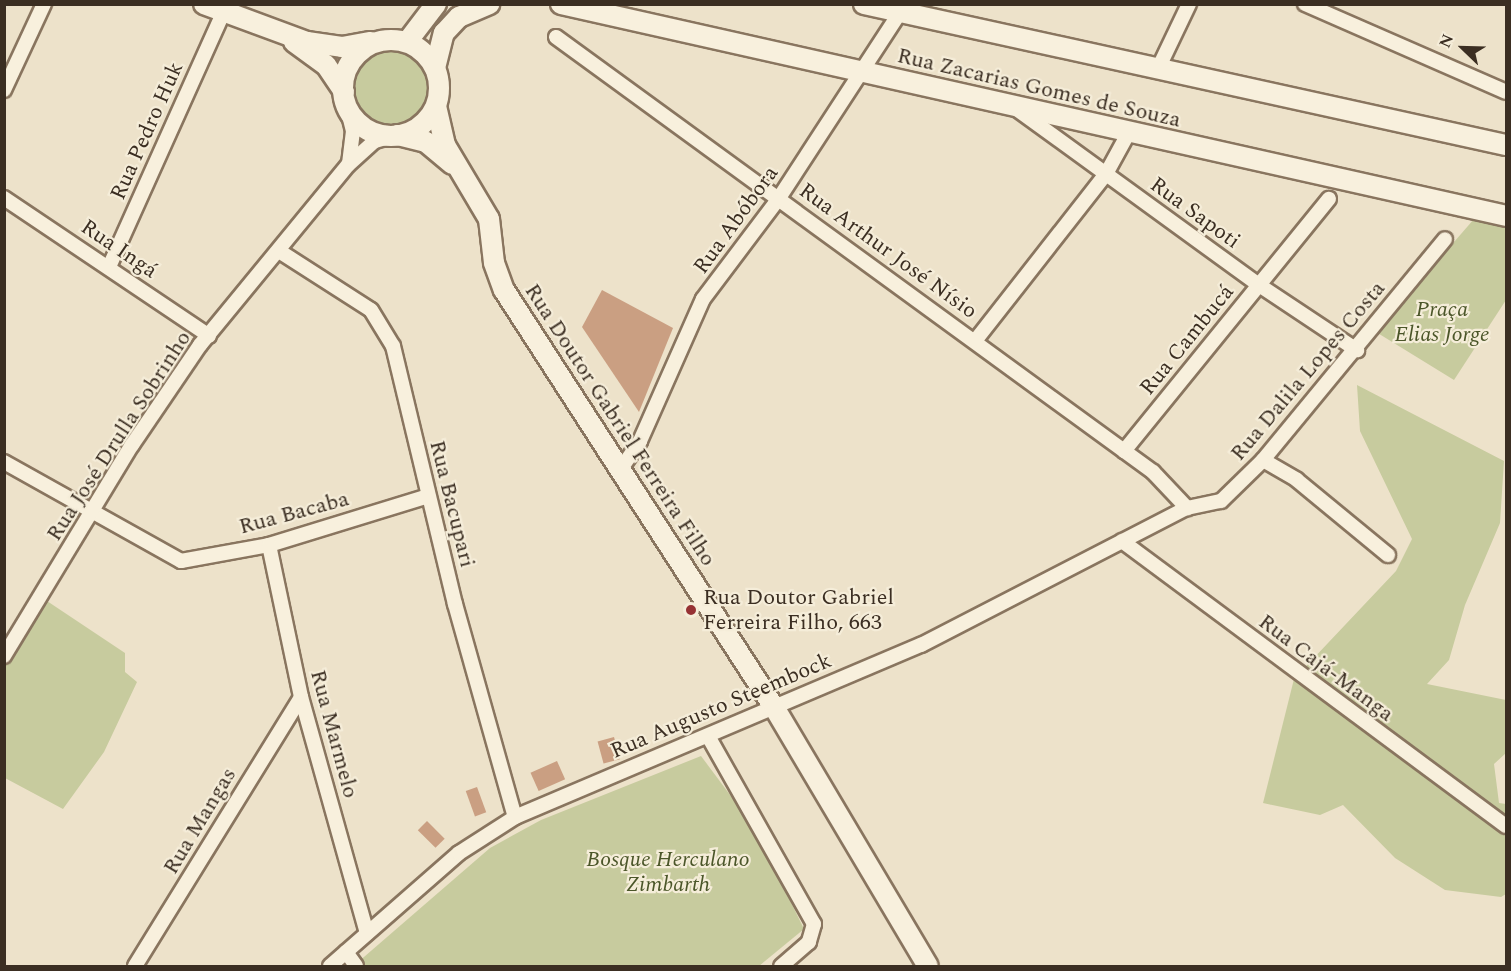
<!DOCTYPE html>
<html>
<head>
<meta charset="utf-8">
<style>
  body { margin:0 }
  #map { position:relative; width:1511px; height:971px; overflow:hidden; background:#ede2ca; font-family:Spectral,serif }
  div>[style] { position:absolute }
  .green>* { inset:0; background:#c7cb9e }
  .round { border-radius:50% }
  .building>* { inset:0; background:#ca9f82; transform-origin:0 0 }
  .roads { filter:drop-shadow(2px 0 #89755f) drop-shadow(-2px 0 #89755f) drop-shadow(0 2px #89755f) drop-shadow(0 -2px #89755f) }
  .minor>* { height:14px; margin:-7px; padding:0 7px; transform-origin:7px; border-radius:7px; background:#f8f0dd }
  .secondary>* { height:20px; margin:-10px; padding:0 10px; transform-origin:10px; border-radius:10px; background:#f8f0dd }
  .secondary>.ring { margin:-10px; padding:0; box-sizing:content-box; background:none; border:20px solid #f8f0dd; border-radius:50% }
  .dots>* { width:16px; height:16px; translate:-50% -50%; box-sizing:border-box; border:3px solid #f5edd9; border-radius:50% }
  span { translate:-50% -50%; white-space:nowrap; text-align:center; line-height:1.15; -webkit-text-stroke:4.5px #f5edd9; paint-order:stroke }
  .street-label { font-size:22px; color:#3b2e22 }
  .park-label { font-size:22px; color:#4b5629; font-style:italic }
  .poi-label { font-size:22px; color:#3b2e22 }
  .left { translate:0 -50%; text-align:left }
  .frame { position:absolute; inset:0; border:6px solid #3b2e22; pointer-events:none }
  .north { position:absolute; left:1433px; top:18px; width:60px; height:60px; -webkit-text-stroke:4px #f5edd9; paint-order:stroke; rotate:293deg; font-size:16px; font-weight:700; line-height:24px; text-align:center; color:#3b2e22 }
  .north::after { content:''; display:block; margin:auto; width:21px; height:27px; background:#3b2e22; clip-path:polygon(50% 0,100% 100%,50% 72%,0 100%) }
</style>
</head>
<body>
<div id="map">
  <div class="green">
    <div class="round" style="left:352px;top:48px;width:78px;height:78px"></div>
    <div style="clip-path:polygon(1474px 219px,1506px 224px,1506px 300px,1454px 380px,1376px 332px)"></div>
    <div style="clip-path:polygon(1357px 385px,1504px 461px,1500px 523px,1465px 605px,1449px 660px,1427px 684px,1506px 700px,1506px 753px,1494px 764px,1499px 803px,1506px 804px,1506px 894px,1501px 897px,1445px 890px,1395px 858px,1343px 805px,1320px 815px,1263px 803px,1294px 679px,1396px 571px,1412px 539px,1360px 431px)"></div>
    <div style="clip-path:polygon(41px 597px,125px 653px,125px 672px,137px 682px,104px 752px,63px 809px,5px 778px,4px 656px)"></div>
    <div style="clip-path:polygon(701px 756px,754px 827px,804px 929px,759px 966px,360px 966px,357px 963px,490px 848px,541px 820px)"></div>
  </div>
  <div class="building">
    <div style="clip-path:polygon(602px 290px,673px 328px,639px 412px,582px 327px)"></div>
    <div style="left:614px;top:737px;width:23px;height:17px;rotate:75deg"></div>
    <div style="left:557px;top:761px;width:20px;height:29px;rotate:66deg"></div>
    <div style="left:477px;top:787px;width:27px;height:12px;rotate:70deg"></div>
    <div style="left:427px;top:821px;width:25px;height:13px;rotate:45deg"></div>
  </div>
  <div class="roads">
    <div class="minor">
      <div style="left:1305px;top:4px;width:219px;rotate:23.6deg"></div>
      <div style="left:556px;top:37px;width:739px;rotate:36.08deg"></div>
      <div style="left:1153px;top:472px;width:50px;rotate:46.6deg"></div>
      <div style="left:1158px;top:69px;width:72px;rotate:-64.5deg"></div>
      <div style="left:4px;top:90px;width:95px;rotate:-65.1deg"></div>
      <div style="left:347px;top:107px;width:25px;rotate:76deg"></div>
      <div style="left:353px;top:131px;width:32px;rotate:97deg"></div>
      <div style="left:1018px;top:110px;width:298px;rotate:36deg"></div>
      <div style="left:1259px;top:285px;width:118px;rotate:33.6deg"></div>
      <div style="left:4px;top:198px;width:247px;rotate:33.9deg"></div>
      <div style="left:279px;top:251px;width:109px;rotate:32.7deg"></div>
      <div style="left:371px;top:310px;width:42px;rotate:58.6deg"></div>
      <div style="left:393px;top:346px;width:265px;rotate:76.5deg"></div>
      <div style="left:455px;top:604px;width:221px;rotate:74.3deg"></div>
      <div style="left:109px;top:267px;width:278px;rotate:-65.8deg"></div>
      <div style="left:975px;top:341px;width:212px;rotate:-51.9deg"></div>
      <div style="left:1106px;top:174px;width:48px;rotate:-61.3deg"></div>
      <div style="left:1124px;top:451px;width:325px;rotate:-50.9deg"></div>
      <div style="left:1263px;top:460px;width:39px;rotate:30deg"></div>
      <div style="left:1297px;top:480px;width:118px;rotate:39.5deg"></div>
      <div style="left:4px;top:462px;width:203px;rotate:29.2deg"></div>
      <div style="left:181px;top:561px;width:89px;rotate:-10.3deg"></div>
      <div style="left:269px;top:545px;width:166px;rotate:-17.1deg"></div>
      <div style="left:620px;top:470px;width:35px;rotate:-55deg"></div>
      <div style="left:640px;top:441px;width:155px;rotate:-66.1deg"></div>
      <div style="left:703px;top:299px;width:126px;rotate:-53deg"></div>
      <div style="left:779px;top:198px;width:229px;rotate:-56.9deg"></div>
      <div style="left:1122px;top:541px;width:478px;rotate:36.6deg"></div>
      <div style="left:269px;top:545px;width:155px;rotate:78.1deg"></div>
      <div style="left:301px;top:697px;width:245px;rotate:74.4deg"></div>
      <div style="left:4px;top:656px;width:247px;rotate:-58.8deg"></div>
      <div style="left:132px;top:445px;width:121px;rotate:-55.8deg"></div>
      <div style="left:200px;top:345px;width:233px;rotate:-50.6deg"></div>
      <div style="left:348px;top:165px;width:36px;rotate:-42deg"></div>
      <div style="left:375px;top:141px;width:18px;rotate:-16deg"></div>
      <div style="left:708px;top:736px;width:216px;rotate:60.6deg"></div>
      <div style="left:814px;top:924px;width:19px;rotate:106deg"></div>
      <div style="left:809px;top:942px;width:37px;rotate:139deg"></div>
      <div style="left:346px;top:952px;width:17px;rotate:54deg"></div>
      <div style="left:135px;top:966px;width:316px;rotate:-58.3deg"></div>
      <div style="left:330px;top:966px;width:171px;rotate:-41.2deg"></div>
      <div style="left:459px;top:853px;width:67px;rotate:-32.7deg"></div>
      <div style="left:515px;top:817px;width:441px;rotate:-23deg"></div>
      <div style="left:921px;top:645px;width:299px;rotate:-27.3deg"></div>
      <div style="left:1187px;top:508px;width:35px;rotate:-12deg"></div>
      <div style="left:1221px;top:501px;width:59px;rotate:-44.3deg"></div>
      <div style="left:1263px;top:460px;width:286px;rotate:-50.5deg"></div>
    </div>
    <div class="secondary">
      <div style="left:204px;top:4px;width:110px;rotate:20.3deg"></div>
      <div style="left:307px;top:42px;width:35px;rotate:8deg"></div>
      <div style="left:342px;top:47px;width:29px;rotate:-10deg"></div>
      <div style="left:561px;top:4px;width:968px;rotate:12.64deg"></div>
      <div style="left:864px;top:4px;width:657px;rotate:12.39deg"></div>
      <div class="ring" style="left:343px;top:40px;width:76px;height:76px"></div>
      <div style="left:294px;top:42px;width:39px;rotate:36deg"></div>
      <div style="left:326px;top:65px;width:32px;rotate:56deg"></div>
      <div style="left:407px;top:42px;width:48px;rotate:-52.7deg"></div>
      <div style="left:435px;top:68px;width:36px;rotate:-76deg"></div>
      <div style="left:444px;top:33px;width:22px;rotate:-47deg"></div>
      <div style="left:459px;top:17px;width:33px;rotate:-23deg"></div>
      <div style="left:436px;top:106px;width:40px;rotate:77deg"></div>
      <div style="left:445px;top:145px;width:86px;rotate:59.3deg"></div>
      <div style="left:489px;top:219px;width:44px;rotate:83.5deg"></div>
      <div style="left:494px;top:263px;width:29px;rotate:70deg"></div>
      <div style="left:504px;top:290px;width:497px;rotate:57.1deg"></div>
      <div style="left:774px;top:707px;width:301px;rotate:59.3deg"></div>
      <div style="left:398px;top:135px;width:29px;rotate:14deg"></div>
      <div style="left:426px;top:142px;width:34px;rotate:40deg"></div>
    </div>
  </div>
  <div class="dots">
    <div style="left:691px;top:610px;background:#963133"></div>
  </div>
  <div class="street-label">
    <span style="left:1039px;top:88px;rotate:13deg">Rua Zacarias Gomes de Souza</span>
    <span style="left:147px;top:131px;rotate:-66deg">Rua Pedro Huk</span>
    <span style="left:1195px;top:213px;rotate:36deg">Rua Sapoti</span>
    <span style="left:736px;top:220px;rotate:-54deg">Rua Abóbora</span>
    <span style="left:119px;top:249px;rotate:34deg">Rua Ingá</span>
    <span style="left:888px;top:251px;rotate:36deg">Rua Arthur José Nísio</span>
    <span style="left:1187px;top:340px;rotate:-51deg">Rua Cambucá</span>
    <span style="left:1308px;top:371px;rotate:-50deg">Rua Dalila Lopes Costa</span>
    <span style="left:620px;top:425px;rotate:57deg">Rua Doutor Gabriel Ferreira Filho</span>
    <span style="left:119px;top:436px;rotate:-57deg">Rua José Drulla Sobrinho</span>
    <span style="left:452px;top:504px;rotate:76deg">Rua Bacupari</span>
    <span style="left:294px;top:513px;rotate:-15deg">Rua Bacaba</span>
    <span style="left:1326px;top:668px;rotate:37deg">Rua Cajá-Manga</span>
    <span style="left:721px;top:706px;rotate:-23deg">Rua Augusto Steembock</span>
    <span style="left:334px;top:734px;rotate:75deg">Rua Marmelo</span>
    <span style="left:200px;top:821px;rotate:-59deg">Rua Mangas</span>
  </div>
  <div class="park-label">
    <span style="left:1442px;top:322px">Praça<br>Elias Jorge</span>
    <span style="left:668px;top:872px">Bosque Herculano<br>Zimbarth</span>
  </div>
  <div class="poi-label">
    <span class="left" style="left:703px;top:610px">Rua Doutor Gabriel<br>Ferreira Filho, 663</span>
  </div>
  <div class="frame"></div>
  <div class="north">N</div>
</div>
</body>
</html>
